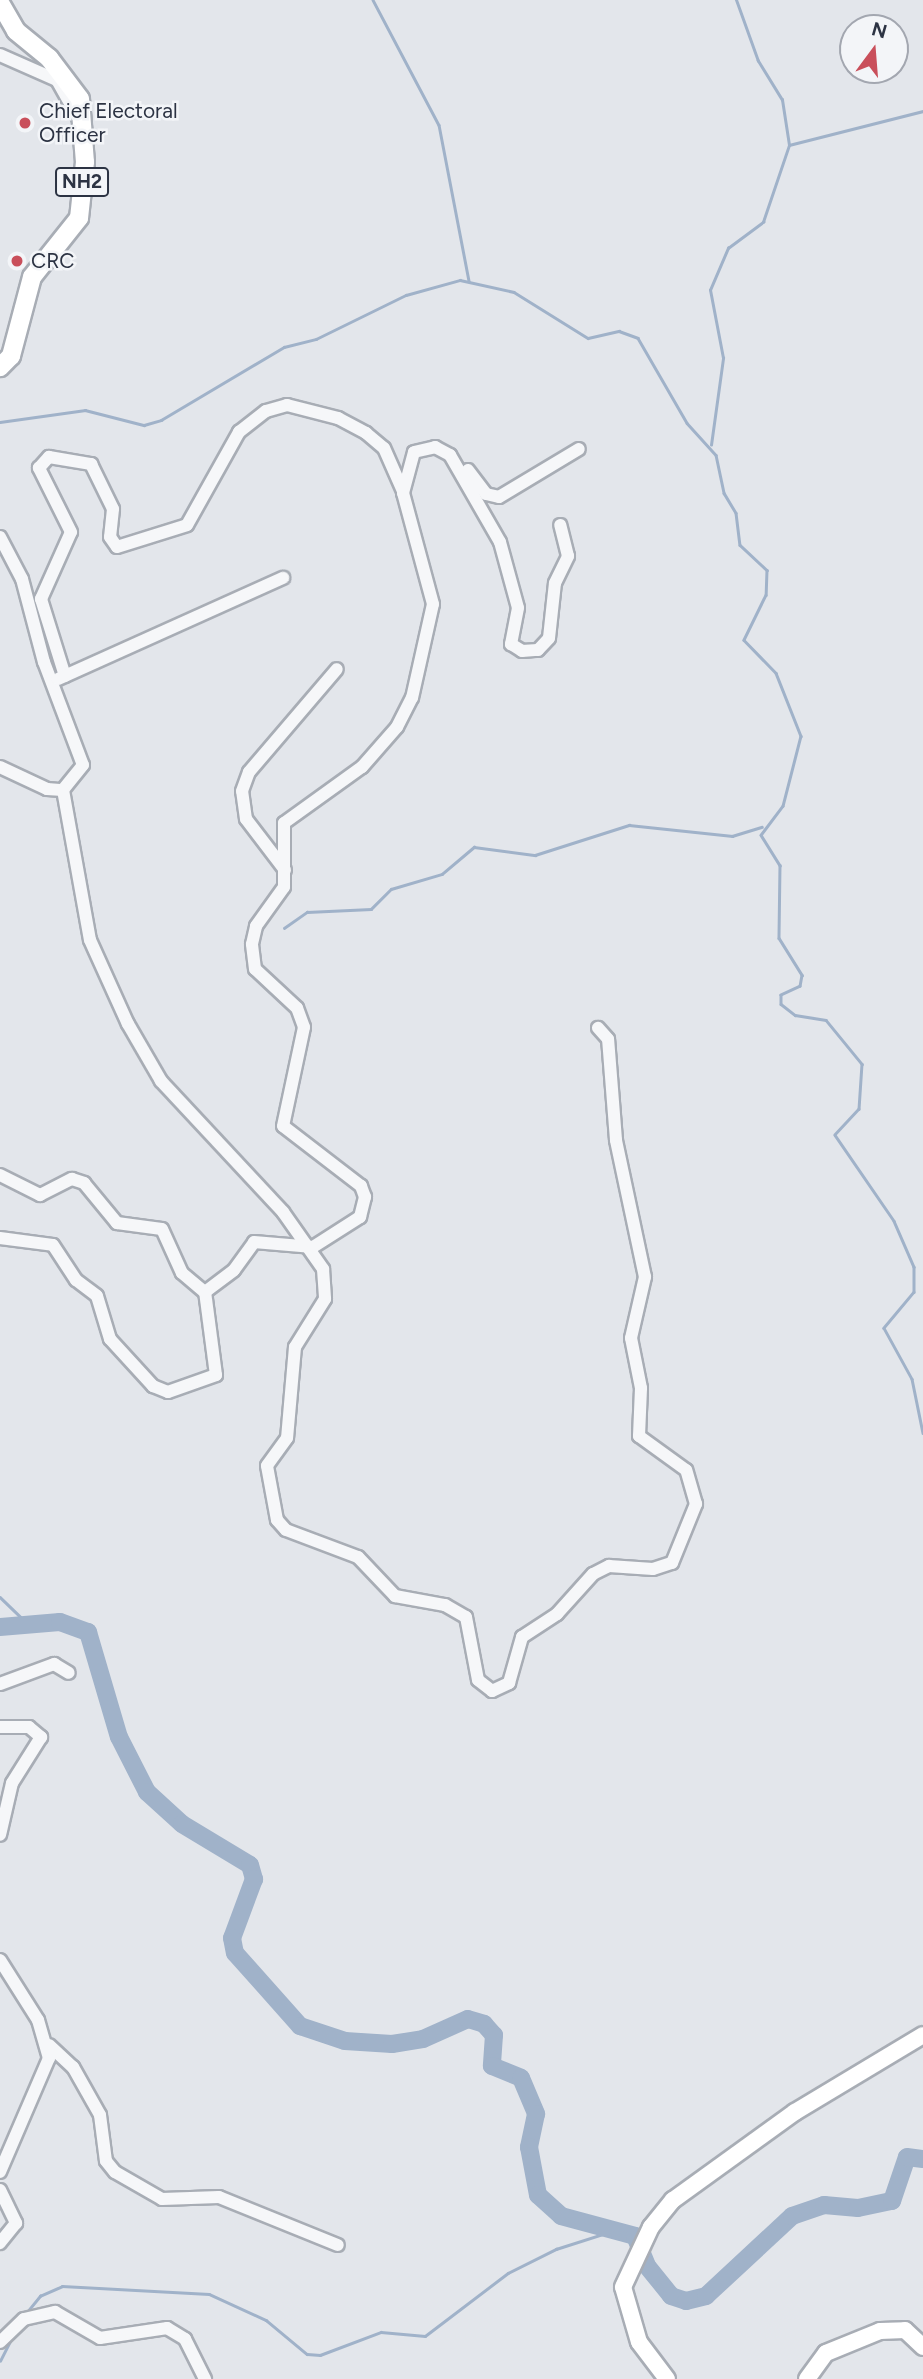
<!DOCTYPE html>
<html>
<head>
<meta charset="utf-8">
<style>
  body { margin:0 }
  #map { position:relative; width:923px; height:2379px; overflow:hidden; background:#e3e6eb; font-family:Figtree,sans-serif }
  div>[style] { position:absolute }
  .stream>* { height:2.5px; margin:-1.25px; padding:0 1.25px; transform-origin:1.25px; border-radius:1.25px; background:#a0b2c9 }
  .river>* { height:18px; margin:-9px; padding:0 9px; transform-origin:9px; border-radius:9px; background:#a0b2c9 }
  .roads { filter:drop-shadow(2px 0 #a8adb5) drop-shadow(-2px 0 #a8adb5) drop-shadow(0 2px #a8adb5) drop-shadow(0 -2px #a8adb5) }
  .minor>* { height:12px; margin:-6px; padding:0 6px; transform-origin:6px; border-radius:6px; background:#f6f7f9 }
  .major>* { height:16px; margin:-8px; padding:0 8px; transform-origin:8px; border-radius:8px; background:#fff }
  .highway>* { height:18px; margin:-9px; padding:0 9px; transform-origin:9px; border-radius:9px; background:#fff }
  .dots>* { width:19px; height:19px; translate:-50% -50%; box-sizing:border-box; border:4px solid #f3f5f8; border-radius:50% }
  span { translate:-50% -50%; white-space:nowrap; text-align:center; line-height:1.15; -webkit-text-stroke:5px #f3f5f8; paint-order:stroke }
  .shield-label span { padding:2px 5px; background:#f3f5f8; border:2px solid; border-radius:5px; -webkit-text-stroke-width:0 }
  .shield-label { font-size:19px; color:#2c3343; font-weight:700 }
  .poi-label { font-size:21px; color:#2c3343 }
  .left { translate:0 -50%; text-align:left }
  .north { position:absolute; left:839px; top:14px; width:70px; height:70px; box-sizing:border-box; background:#f3f5f8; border:2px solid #a3a7b0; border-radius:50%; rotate:16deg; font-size:19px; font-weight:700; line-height:28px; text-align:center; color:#2c3343 }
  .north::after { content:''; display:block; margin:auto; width:24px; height:32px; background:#c94f5b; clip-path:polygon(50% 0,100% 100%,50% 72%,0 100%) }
</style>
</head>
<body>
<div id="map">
  <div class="stream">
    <div style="left:373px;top:0;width:141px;rotate:62.2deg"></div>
    <div style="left:439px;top:125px;width:159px;rotate:79.1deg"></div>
    <div style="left:789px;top:145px;width:138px;rotate:-14.2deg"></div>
    <div style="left:0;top:422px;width:86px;rotate:-8deg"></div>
    <div style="left:85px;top:410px;width:61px;rotate:14.3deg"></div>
    <div style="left:144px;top:425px;width:18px;rotate:-16deg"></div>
    <div style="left:161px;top:420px;width:143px;rotate:-30.7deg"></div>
    <div style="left:284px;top:347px;width:33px;rotate:-14deg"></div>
    <div style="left:316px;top:339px;width:100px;rotate:-26.1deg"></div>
    <div style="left:406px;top:295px;width:56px;rotate:-15.5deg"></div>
    <div style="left:460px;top:280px;width:55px;rotate:12.5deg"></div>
    <div style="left:514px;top:292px;width:87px;rotate:31.9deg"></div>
    <div style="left:588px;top:338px;width:32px;rotate:-13deg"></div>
    <div style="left:619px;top:331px;width:20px;rotate:20deg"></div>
    <div style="left:638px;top:338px;width:98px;rotate:60deg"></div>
    <div style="left:687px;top:423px;width:43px;rotate:47.8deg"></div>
    <div style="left:716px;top:455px;width:39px;rotate:78deg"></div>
    <div style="left:724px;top:493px;width:23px;rotate:59deg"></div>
    <div style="left:736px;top:513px;width:32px;rotate:83deg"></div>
    <div style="left:740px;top:545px;width:37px;rotate:43deg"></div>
    <div style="left:767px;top:570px;width:25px;rotate:92deg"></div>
    <div style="left:766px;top:595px;width:50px;rotate:116.1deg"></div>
    <div style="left:744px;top:640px;width:46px;rotate:45.9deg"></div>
    <div style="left:776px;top:673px;width:68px;rotate:68.4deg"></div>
    <div style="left:801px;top:736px;width:72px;rotate:104.4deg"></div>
    <div style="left:783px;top:806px;width:36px;rotate:127deg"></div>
    <div style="left:761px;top:835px;width:36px;rotate:58deg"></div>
    <div style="left:780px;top:865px;width:73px;rotate:90.8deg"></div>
    <div style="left:779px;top:938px;width:44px;rotate:58.1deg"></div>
    <div style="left:802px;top:975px;width:11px;rotate:100deg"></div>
    <div style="left:800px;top:986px;width:21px;rotate:155deg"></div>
    <div style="left:781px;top:995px;width:9px;rotate:90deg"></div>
    <div style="left:781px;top:1004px;width:18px;rotate:38deg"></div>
    <div style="left:795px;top:1015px;width:31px;rotate:9deg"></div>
    <div style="left:826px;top:1020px;width:57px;rotate:50.7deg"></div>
    <div style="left:862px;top:1064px;width:45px;rotate:93.8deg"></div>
    <div style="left:859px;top:1109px;width:35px;rotate:133deg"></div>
    <div style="left:835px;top:1135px;width:104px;rotate:55.5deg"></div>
    <div style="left:894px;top:1221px;width:50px;rotate:66.5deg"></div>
    <div style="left:914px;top:1267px;width:25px;rotate:90deg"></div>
    <div style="left:914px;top:1292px;width:47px;rotate:129.8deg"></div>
    <div style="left:884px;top:1328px;width:58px;rotate:61.2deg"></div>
    <div style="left:912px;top:1379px;width:55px;rotate:78.5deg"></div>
    <div style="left:711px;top:445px;width:88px;rotate:-82.1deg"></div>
    <div style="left:723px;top:358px;width:69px;rotate:-100.8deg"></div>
    <div style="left:710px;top:290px;width:46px;rotate:-66.8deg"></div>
    <div style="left:728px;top:248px;width:44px;rotate:-36.6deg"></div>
    <div style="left:763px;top:222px;width:81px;rotate:-71.3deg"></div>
    <div style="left:789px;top:145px;width:46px;rotate:-98.8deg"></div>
    <div style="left:782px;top:100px;width:46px;rotate:-121.6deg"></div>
    <div style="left:758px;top:61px;width:65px;rotate:-109.8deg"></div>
    <div style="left:284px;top:928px;width:28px;rotate:-35deg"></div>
    <div style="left:307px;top:912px;width:64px;rotate:-2.7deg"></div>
    <div style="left:371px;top:909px;width:28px;rotate:-45deg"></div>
    <div style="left:391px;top:889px;width:53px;rotate:-16.4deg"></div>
    <div style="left:442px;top:874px;width:42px;rotate:-40.2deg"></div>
    <div style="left:474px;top:847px;width:62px;rotate:7.5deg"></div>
    <div style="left:535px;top:855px;width:99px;rotate:-17.7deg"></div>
    <div style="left:629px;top:825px;width:104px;rotate:6.1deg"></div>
    <div style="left:732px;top:836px;width:31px;rotate:-17deg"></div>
    <div style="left:0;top:1597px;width:39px;rotate:44deg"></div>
    <div style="left:27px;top:2312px;width:21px;rotate:-51deg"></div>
    <div style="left:40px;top:2296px;width:24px;rotate:-24deg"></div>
    <div style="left:62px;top:2286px;width:147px;rotate:3.1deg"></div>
    <div style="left:209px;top:2294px;width:63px;rotate:24.5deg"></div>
    <div style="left:266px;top:2320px;width:53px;rotate:39.7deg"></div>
    <div style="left:307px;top:2354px;width:13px;rotate:4deg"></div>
    <div style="left:320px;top:2355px;width:65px;rotate:-20.7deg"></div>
    <div style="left:381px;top:2332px;width:44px;rotate:5.2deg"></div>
    <div style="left:425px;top:2336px;width:104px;rotate:-37.2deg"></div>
    <div style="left:508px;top:2273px;width:54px;rotate:-26.6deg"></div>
    <div style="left:556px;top:2249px;width:69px;rotate:-17.7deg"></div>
    <div style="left:0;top:2361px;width:25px;rotate:-63deg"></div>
  </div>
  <div class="river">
    <div style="left:0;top:1627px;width:60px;rotate:-4.8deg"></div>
    <div style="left:60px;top:1622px;width:30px;rotate:20deg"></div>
    <div style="left:88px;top:1632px;width:109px;rotate:73.6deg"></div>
    <div style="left:119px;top:1737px;width:62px;rotate:63deg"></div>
    <div style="left:147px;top:1792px;width:47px;rotate:42.4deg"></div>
    <div style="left:182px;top:1824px;width:79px;rotate:31.1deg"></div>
    <div style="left:250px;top:1865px;width:15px;rotate:74deg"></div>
    <div style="left:254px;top:1879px;width:63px;rotate:110.4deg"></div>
    <div style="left:232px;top:1938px;width:15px;rotate:79deg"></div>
    <div style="left:235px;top:1953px;width:98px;rotate:48.3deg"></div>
    <div style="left:300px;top:2026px;width:47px;rotate:18.4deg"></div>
    <div style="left:345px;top:2041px;width:47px;rotate:3.7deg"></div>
    <div style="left:392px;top:2044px;width:31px;rotate:-9deg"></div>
    <div style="left:423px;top:2039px;width:49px;rotate:-24deg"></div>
    <div style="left:468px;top:2019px;width:17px;rotate:17deg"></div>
    <div style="left:484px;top:2024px;width:15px;rotate:48deg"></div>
    <div style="left:494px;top:2035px;width:31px;rotate:94deg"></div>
    <div style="left:492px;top:2066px;width:31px;rotate:22deg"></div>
    <div style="left:521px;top:2078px;width:39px;rotate:67deg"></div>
    <div style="left:536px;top:2114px;width:34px;rotate:102deg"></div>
    <div style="left:529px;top:2147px;width:49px;rotate:79.4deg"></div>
    <div style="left:538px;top:2195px;width:31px;rotate:42deg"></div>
    <div style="left:561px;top:2216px;width:77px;rotate:15.1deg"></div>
    <div style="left:635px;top:2236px;width:32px;rotate:68deg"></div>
    <div style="left:647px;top:2266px;width:38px;rotate:51deg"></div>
    <div style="left:671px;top:2296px;width:16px;rotate:18deg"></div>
    <div style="left:686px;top:2301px;width:21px;rotate:-14deg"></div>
    <div style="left:706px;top:2296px;width:117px;rotate:-42.9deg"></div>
    <div style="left:792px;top:2216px;width:34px;rotate:-19deg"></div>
    <div style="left:824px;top:2205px;width:34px;rotate:5deg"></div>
    <div style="left:858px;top:2208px;width:35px;rotate:-12deg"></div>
    <div style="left:892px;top:2201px;width:46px;rotate:-71.2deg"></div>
    <div style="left:907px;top:2157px;width:16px;rotate:7deg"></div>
  </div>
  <div class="roads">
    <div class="minor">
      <div style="left:0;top:55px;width:62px;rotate:23.7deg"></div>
      <div style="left:57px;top:80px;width:45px;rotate:60.6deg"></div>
      <div style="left:468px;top:470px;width:30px;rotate:53deg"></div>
      <div style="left:486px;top:494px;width:13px;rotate:13deg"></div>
      <div style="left:499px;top:497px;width:93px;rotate:-31deg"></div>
      <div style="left:0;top:537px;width:47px;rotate:62.4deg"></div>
      <div style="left:22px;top:579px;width:86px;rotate:75.2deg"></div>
      <div style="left:44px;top:662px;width:110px;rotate:69.3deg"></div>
      <div style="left:83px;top:765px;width:32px;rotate:129deg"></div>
      <div style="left:63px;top:790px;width:152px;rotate:79.8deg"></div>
      <div style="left:90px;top:940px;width:92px;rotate:65.7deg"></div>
      <div style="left:128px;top:1024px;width:66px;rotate:59.9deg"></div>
      <div style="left:161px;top:1081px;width:179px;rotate:47deg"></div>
      <div style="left:283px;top:1212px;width:70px;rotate:54.9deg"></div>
      <div style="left:323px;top:1269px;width:30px;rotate:86deg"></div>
      <div style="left:325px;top:1299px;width:57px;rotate:122deg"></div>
      <div style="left:295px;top:1347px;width:91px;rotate:95deg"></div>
      <div style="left:287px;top:1438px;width:34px;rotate:126deg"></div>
      <div style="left:267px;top:1466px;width:55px;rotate:79.5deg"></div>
      <div style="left:277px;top:1520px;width:13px;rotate:48deg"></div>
      <div style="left:286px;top:1530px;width:77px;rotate:20.6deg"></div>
      <div style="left:358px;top:1557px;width:54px;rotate:46.5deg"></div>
      <div style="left:395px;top:1596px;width:51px;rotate:10.2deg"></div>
      <div style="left:445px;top:1605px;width:24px;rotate:30deg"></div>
      <div style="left:466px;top:1617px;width:64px;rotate:79.2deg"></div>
      <div style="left:478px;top:1680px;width:18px;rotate:38deg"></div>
      <div style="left:492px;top:1691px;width:19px;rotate:-25deg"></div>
      <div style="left:509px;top:1683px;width:48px;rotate:-74.2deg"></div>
      <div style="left:522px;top:1637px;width:42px;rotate:-33.3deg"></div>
      <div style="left:557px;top:1614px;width:54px;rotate:-48deg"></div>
      <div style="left:593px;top:1574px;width:18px;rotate:-27deg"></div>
      <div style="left:609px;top:1566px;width:44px;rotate:3.9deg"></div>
      <div style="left:653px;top:1569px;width:20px;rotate:-18deg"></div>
      <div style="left:672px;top:1563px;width:64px;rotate:-67.9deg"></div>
      <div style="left:696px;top:1504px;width:35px;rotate:-106deg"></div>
      <div style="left:686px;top:1470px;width:58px;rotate:-144.1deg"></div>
      <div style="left:639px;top:1436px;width:48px;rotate:-87.6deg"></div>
      <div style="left:641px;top:1388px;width:51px;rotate:-101.3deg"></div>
      <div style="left:631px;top:1338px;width:63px;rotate:-77.1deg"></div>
      <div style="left:645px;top:1277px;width:140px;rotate:-102deg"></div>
      <div style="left:616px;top:1140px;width:101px;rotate:-94.5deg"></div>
      <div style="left:608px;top:1039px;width:15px;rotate:-132deg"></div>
      <div style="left:65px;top:676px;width:81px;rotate:-107.3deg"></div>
      <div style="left:41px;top:599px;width:73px;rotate:-65.9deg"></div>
      <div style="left:71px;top:532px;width:72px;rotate:-116.6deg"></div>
      <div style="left:39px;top:468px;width:15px;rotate:-48deg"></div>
      <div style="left:49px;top:457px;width:43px;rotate:9.5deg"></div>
      <div style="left:91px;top:464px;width:50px;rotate:63.9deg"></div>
      <div style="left:113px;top:509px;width:28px;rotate:96deg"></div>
      <div style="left:110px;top:537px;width:12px;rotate:55deg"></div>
      <div style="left:117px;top:547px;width:73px;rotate:-17.4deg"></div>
      <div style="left:187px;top:525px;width:107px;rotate:-60.8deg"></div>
      <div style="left:239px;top:432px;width:34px;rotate:-38deg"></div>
      <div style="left:266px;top:411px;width:22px;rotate:-16deg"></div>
      <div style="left:287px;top:405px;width:53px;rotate:14.3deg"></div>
      <div style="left:338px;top:418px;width:32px;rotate:28deg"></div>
      <div style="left:366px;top:433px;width:23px;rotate:40deg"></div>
      <div style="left:384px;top:448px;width:47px;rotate:66.2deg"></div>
      <div style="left:58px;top:679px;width:247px;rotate:-24.2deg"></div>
      <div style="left:0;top:767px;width:52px;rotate:25.1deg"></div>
      <div style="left:47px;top:789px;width:16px;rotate:4deg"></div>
      <div style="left:285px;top:870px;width:64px;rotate:-127.4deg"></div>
      <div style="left:246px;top:819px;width:28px;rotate:-98deg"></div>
      <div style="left:242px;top:791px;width:20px;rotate:-70deg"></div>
      <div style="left:249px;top:772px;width:135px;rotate:-49.5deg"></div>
      <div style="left:0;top:1175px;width:45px;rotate:26.6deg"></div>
      <div style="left:40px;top:1195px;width:36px;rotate:-27deg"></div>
      <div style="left:72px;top:1179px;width:13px;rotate:18deg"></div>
      <div style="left:84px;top:1183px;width:52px;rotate:50.5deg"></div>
      <div style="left:117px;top:1223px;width:45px;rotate:7.6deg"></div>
      <div style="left:162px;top:1229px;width:48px;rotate:65.6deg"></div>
      <div style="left:182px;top:1273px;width:30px;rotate:40deg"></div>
      <div style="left:0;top:1238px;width:53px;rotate:7.5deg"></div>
      <div style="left:53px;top:1245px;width:42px;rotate:56.7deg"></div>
      <div style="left:76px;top:1280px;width:26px;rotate:37deg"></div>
      <div style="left:97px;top:1296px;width:45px;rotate:73.2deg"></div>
      <div style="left:110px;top:1339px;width:64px;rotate:47.5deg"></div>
      <div style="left:153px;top:1386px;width:16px;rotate:22deg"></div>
      <div style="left:168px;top:1392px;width:51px;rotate:-19.5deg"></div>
      <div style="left:216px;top:1375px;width:84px;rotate:-97.5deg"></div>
      <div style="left:205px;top:1292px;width:36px;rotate:-37deg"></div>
      <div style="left:234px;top:1270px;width:34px;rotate:-54deg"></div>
      <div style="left:254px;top:1242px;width:59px;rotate:4.8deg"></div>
      <div style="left:313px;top:1247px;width:56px;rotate:-32.6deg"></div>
      <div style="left:360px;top:1217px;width:21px;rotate:-76deg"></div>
      <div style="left:365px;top:1197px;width:12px;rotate:-110deg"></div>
      <div style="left:361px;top:1186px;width:98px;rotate:-142.4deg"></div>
      <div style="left:283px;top:1126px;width:101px;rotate:-78deg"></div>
      <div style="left:304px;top:1027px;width:20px;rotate:-110deg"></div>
      <div style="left:297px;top:1008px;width:57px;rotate:-137.1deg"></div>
      <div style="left:255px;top:969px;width:25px;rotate:-97deg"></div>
      <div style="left:252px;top:944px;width:18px;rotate:-77deg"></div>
      <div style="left:256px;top:926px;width:48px;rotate:-54.3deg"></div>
      <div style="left:284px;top:887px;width:64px;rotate:-90deg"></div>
      <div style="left:284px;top:823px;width:96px;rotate:-35.7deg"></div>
      <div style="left:362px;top:767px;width:53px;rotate:-48.8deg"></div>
      <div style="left:397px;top:727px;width:33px;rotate:-63deg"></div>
      <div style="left:412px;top:698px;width:96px;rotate:-77.4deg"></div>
      <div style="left:433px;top:604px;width:115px;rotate:-105.1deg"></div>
      <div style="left:403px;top:493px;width:42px;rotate:-75deg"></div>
      <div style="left:414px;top:452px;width:22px;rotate:-13deg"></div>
      <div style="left:435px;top:447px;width:17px;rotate:28deg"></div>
      <div style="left:450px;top:455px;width:100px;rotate:60.1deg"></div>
      <div style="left:500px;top:542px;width:68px;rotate:74.7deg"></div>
      <div style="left:518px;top:608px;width:37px;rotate:101deg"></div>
      <div style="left:511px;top:644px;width:13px;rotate:32deg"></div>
      <div style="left:522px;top:651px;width:16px;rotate:-4deg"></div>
      <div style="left:538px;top:650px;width:16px;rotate:-47deg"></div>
      <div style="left:549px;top:638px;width:55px;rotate:-83.8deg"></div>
      <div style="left:555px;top:583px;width:30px;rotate:-64deg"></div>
      <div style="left:568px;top:556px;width:32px;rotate:-104deg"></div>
      <div style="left:0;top:1684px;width:58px;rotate:-20.3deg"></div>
      <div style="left:54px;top:1664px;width:17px;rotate:31deg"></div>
      <div style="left:0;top:1727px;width:29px"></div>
      <div style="left:29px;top:1727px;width:16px;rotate:40deg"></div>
      <div style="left:41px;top:1737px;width:54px;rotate:122.2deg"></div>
      <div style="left:12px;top:1783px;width:53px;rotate:103deg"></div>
      <div style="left:0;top:1960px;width:71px;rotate:57.7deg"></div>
      <div style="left:38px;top:2020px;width:40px;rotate:74deg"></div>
      <div style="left:49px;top:2058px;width:124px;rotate:113.3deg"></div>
      <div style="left:49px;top:2045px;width:33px;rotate:43deg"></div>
      <div style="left:73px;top:2067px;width:55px;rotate:60.6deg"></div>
      <div style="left:100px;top:2115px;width:46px;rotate:82.6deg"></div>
      <div style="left:106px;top:2161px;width:14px;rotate:51deg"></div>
      <div style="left:115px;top:2172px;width:54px;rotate:29.9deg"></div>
      <div style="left:162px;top:2199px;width:57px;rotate:-2deg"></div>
      <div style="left:219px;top:2197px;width:128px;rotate:22deg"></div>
      <div style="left:0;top:2190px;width:37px;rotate:64deg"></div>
      <div style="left:16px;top:2223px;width:26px;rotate:129deg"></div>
      <div style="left:0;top:2342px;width:33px;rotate:-44deg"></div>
      <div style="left:24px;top:2319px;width:32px;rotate:-13deg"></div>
      <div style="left:55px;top:2312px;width:52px;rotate:30deg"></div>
      <div style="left:100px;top:2338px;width:68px;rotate:-8.5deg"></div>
      <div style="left:167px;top:2328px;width:21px;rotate:31deg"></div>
      <div style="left:185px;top:2339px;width:45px;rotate:63.4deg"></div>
    </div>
    <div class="major">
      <div style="left:667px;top:2379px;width:46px;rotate:-127.1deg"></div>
      <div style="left:639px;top:2342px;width:57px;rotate:-106.2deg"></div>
      <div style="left:623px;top:2287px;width:66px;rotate:-65deg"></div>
      <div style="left:651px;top:2227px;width:35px;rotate:-51deg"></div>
      <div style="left:673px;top:2200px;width:150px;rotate:-35.8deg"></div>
      <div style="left:795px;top:2112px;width:149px;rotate:-31deg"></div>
      <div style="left:807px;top:2379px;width:32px;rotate:-54deg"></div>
      <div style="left:826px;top:2353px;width:58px;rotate:-22.2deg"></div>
      <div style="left:880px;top:2331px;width:25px;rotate:-2deg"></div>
      <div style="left:905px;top:2330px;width:25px;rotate:43deg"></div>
    </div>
    <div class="highway">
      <div style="left:0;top:3px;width:32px;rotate:60deg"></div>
      <div style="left:16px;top:31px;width:43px;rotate:39.3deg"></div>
      <div style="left:49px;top:58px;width:51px;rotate:52.9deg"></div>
      <div style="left:80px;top:99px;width:63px;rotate:85.5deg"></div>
      <div style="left:85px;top:162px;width:56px;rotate:96.1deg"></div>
      <div style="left:79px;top:218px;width:75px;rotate:128.5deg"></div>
      <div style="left:32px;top:277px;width:82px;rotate:104.9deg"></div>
      <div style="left:11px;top:356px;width:16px;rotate:135deg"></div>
    </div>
  </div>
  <div class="dots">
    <div style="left:25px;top:123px;background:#c94f5b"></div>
    <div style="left:17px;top:261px;background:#c94f5b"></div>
  </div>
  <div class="shield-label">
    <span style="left:82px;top:182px">NH2</span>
  </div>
  <div class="poi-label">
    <span class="left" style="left:39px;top:123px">Chief Electoral<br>Officer</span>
    <span class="left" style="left:31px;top:261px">CRC</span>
  </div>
  <div class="north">N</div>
</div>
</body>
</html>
